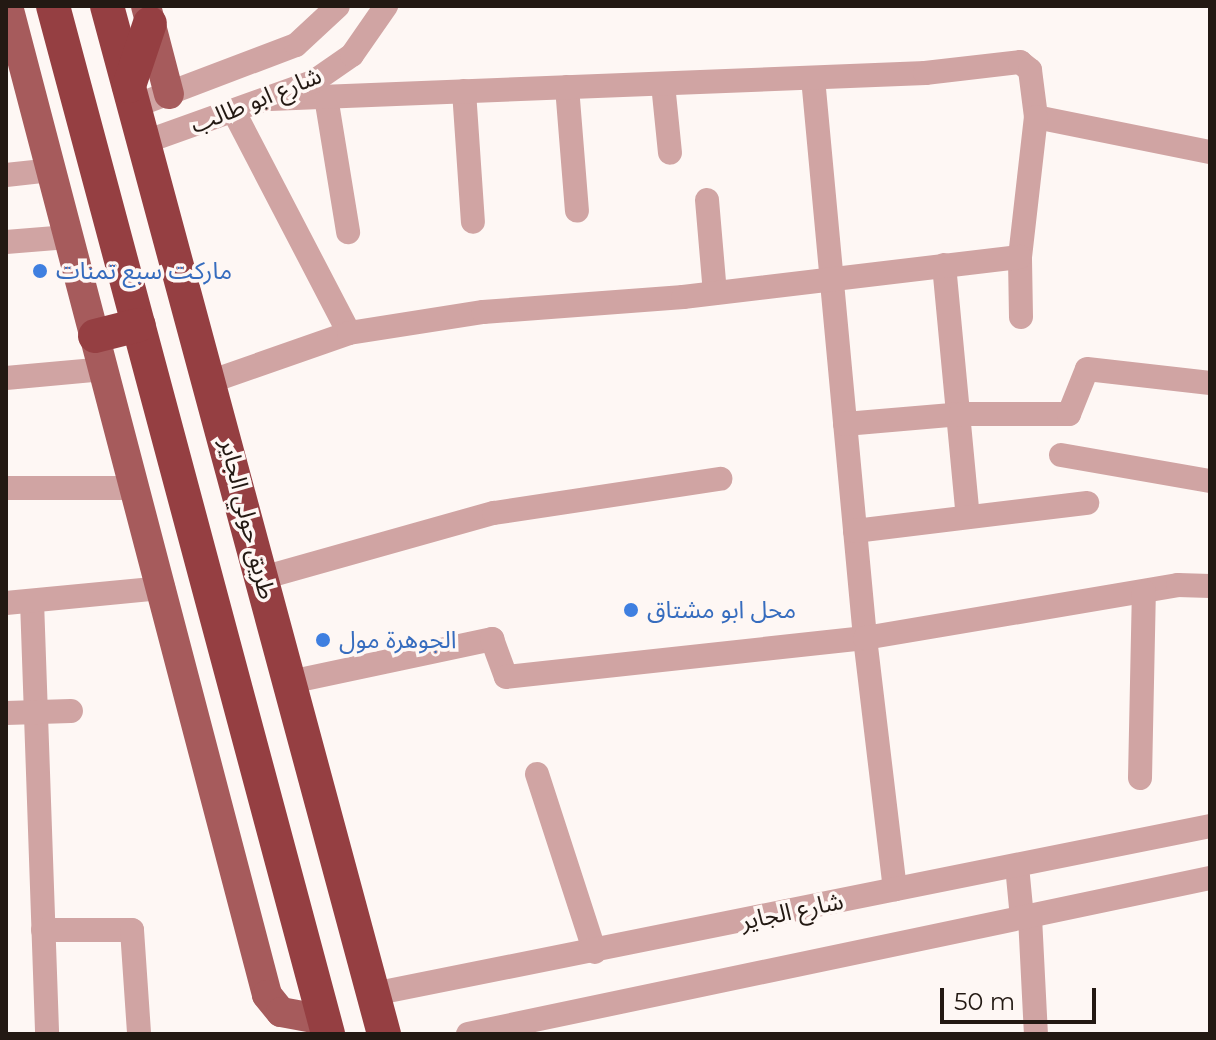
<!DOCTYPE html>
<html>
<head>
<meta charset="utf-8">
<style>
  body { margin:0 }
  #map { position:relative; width:1216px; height:1040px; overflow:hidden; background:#fef7f4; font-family:Montserrat,"Noto Sans Arabic",sans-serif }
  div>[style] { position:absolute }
  .minor>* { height:24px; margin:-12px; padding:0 12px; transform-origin:12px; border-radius:12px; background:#d0a4a3 }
  .major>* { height:30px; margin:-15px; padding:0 15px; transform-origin:15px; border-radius:15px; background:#a65b5c }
  .highway>* { height:34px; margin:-17px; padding:0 17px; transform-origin:17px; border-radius:17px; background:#953f42 }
  .dots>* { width:22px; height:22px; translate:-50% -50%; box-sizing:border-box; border:4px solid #fef7f4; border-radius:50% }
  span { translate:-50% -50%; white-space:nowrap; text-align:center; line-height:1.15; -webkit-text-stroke:7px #fef7f4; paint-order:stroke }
  .street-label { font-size:24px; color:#231913 }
  .shop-label { font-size:24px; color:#366cbe }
  .left { translate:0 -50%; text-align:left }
  .frame { position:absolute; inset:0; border:8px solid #231913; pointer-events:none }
  .scale { position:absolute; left:940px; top:988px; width:156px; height:36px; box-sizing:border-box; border:4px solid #231913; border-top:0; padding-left:10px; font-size:24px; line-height:28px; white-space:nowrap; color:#231913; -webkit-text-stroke:6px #fef7f4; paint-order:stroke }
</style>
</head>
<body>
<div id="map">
  <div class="minor">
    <div style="left:813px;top:78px;width:562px;rotate:84.69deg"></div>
    <div style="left:865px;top:638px;width:253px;rotate:83.2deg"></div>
    <div style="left:663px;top:84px;width:69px;rotate:84.2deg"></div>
    <div style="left:567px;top:87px;width:124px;rotate:85.4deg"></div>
    <div style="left:464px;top:91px;width:131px;rotate:86.1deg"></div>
    <div style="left:326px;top:97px;width:137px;rotate:80.7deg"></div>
    <div style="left:270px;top:99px;width:656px;rotate:-2.27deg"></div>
    <div style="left:925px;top:73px;width:96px;rotate:-6.6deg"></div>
    <div style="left:1020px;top:62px;width:13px;rotate:39deg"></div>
    <div style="left:1030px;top:70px;width:47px;rotate:82.7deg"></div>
    <div style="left:1036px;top:117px;width:177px;rotate:11.4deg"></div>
    <div style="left:135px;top:106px;width:172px;rotate:-20.8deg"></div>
    <div style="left:296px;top:45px;width:57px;rotate:-42.9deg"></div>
    <div style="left:234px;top:112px;width:249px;rotate:62.5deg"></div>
    <div style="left:145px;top:142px;width:178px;rotate:-19.7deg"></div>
    <div style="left:313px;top:82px;width:47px;rotate:-34.7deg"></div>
    <div style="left:352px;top:55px;width:60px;rotate:-55.2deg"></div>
    <div style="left:6px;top:175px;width:45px;rotate:-6.3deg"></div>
    <div style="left:707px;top:200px;width:93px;rotate:85.1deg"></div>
    <div style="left:6px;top:242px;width:62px;rotate:-4.6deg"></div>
    <div style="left:944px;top:265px;width:253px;rotate:84.6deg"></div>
    <div style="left:1021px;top:317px;width:60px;rotate:-91deg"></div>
    <div style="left:1020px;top:257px;width:141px;rotate:-83.5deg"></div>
    <div style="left:6px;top:378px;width:98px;rotate:-5.2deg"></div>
    <div style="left:212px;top:381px;width:145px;rotate:-19.3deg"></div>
    <div style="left:349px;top:333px;width:136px;rotate:-8.9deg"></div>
    <div style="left:483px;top:312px;width:201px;rotate:-4.3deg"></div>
    <div style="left:683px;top:297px;width:339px;rotate:-6.8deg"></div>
    <div style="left:845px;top:424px;width:116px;rotate:-4.9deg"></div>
    <div style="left:961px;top:414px;width:108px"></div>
    <div style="left:1069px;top:414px;width:48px;rotate:-68.2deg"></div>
    <div style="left:1087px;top:369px;width:124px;rotate:6.5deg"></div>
    <div style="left:1061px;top:455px;width:151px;rotate:9.9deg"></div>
    <div style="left:6px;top:488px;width:130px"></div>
    <div style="left:855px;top:531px;width:234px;rotate:-6.9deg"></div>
    <div style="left:262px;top:578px;width:241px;rotate:-15.7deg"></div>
    <div style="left:494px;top:513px;width:229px;rotate:-8.6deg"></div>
    <div style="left:32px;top:601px;width:433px;rotate:88deg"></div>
    <div style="left:6px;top:603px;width:158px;rotate:-5.5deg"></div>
    <div style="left:290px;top:682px;width:207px;rotate:-12deg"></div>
    <div style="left:492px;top:639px;width:40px;rotate:69.8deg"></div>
    <div style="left:506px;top:677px;width:361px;rotate:-6.2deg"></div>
    <div style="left:865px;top:638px;width:317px;rotate:-9.6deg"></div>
    <div style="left:1178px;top:585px;width:32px;rotate:2deg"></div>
    <div style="left:6px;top:713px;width:65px;rotate:-1.8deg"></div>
    <div style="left:537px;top:774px;width:187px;rotate:72deg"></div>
    <div style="left:1140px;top:778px;width:186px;rotate:-88.8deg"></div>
    <div style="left:1017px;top:866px;width:52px;rotate:84.5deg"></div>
    <div style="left:1030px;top:917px;width:117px;rotate:87.1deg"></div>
    <div style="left:43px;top:930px;width:89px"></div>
    <div style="left:132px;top:930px;width:104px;rotate:86.1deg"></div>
    <div style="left:373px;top:994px;width:854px;rotate:-11.35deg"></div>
    <div style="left:468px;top:1034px;width:758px;rotate:-11.87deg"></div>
  </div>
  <div class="major">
    <div style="left:8px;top:6px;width:1022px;rotate:75.32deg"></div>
    <div style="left:267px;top:995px;width:22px;rotate:51deg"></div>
    <div style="left:281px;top:1012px;width:44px;rotate:10.5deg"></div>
    <div style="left:146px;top:6px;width:91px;rotate:75.4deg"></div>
  </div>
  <div class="highway">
    <div style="left:53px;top:6px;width:1064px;rotate:75.02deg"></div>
    <div style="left:107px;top:6px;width:1065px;rotate:74.92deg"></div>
    <div style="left:129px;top:86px;width:66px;rotate:-71.6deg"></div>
    <div style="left:95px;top:336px;width:45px;rotate:-14deg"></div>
  </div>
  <div class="dots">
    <div style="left:40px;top:271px;background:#3f7fe0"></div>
    <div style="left:631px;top:610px;background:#3f7fe0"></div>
    <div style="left:323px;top:640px;background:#3f7fe0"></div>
  </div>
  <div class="street-label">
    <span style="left:256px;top:100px;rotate:-22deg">شارع ابو طالب</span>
    <span style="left:248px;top:519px;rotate:76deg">طريق حولي الجاير</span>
    <span style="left:792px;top:911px;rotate:-12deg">شارع الجاير</span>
  </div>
  <div class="shop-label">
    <span class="left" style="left:56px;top:271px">ماركت سبع تمنات</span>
    <span class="left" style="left:647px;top:610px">محل ابو مشتاق</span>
    <span class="left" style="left:339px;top:640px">الجوهرة مول</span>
  </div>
  <div class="frame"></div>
  <div class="scale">50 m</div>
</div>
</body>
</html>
